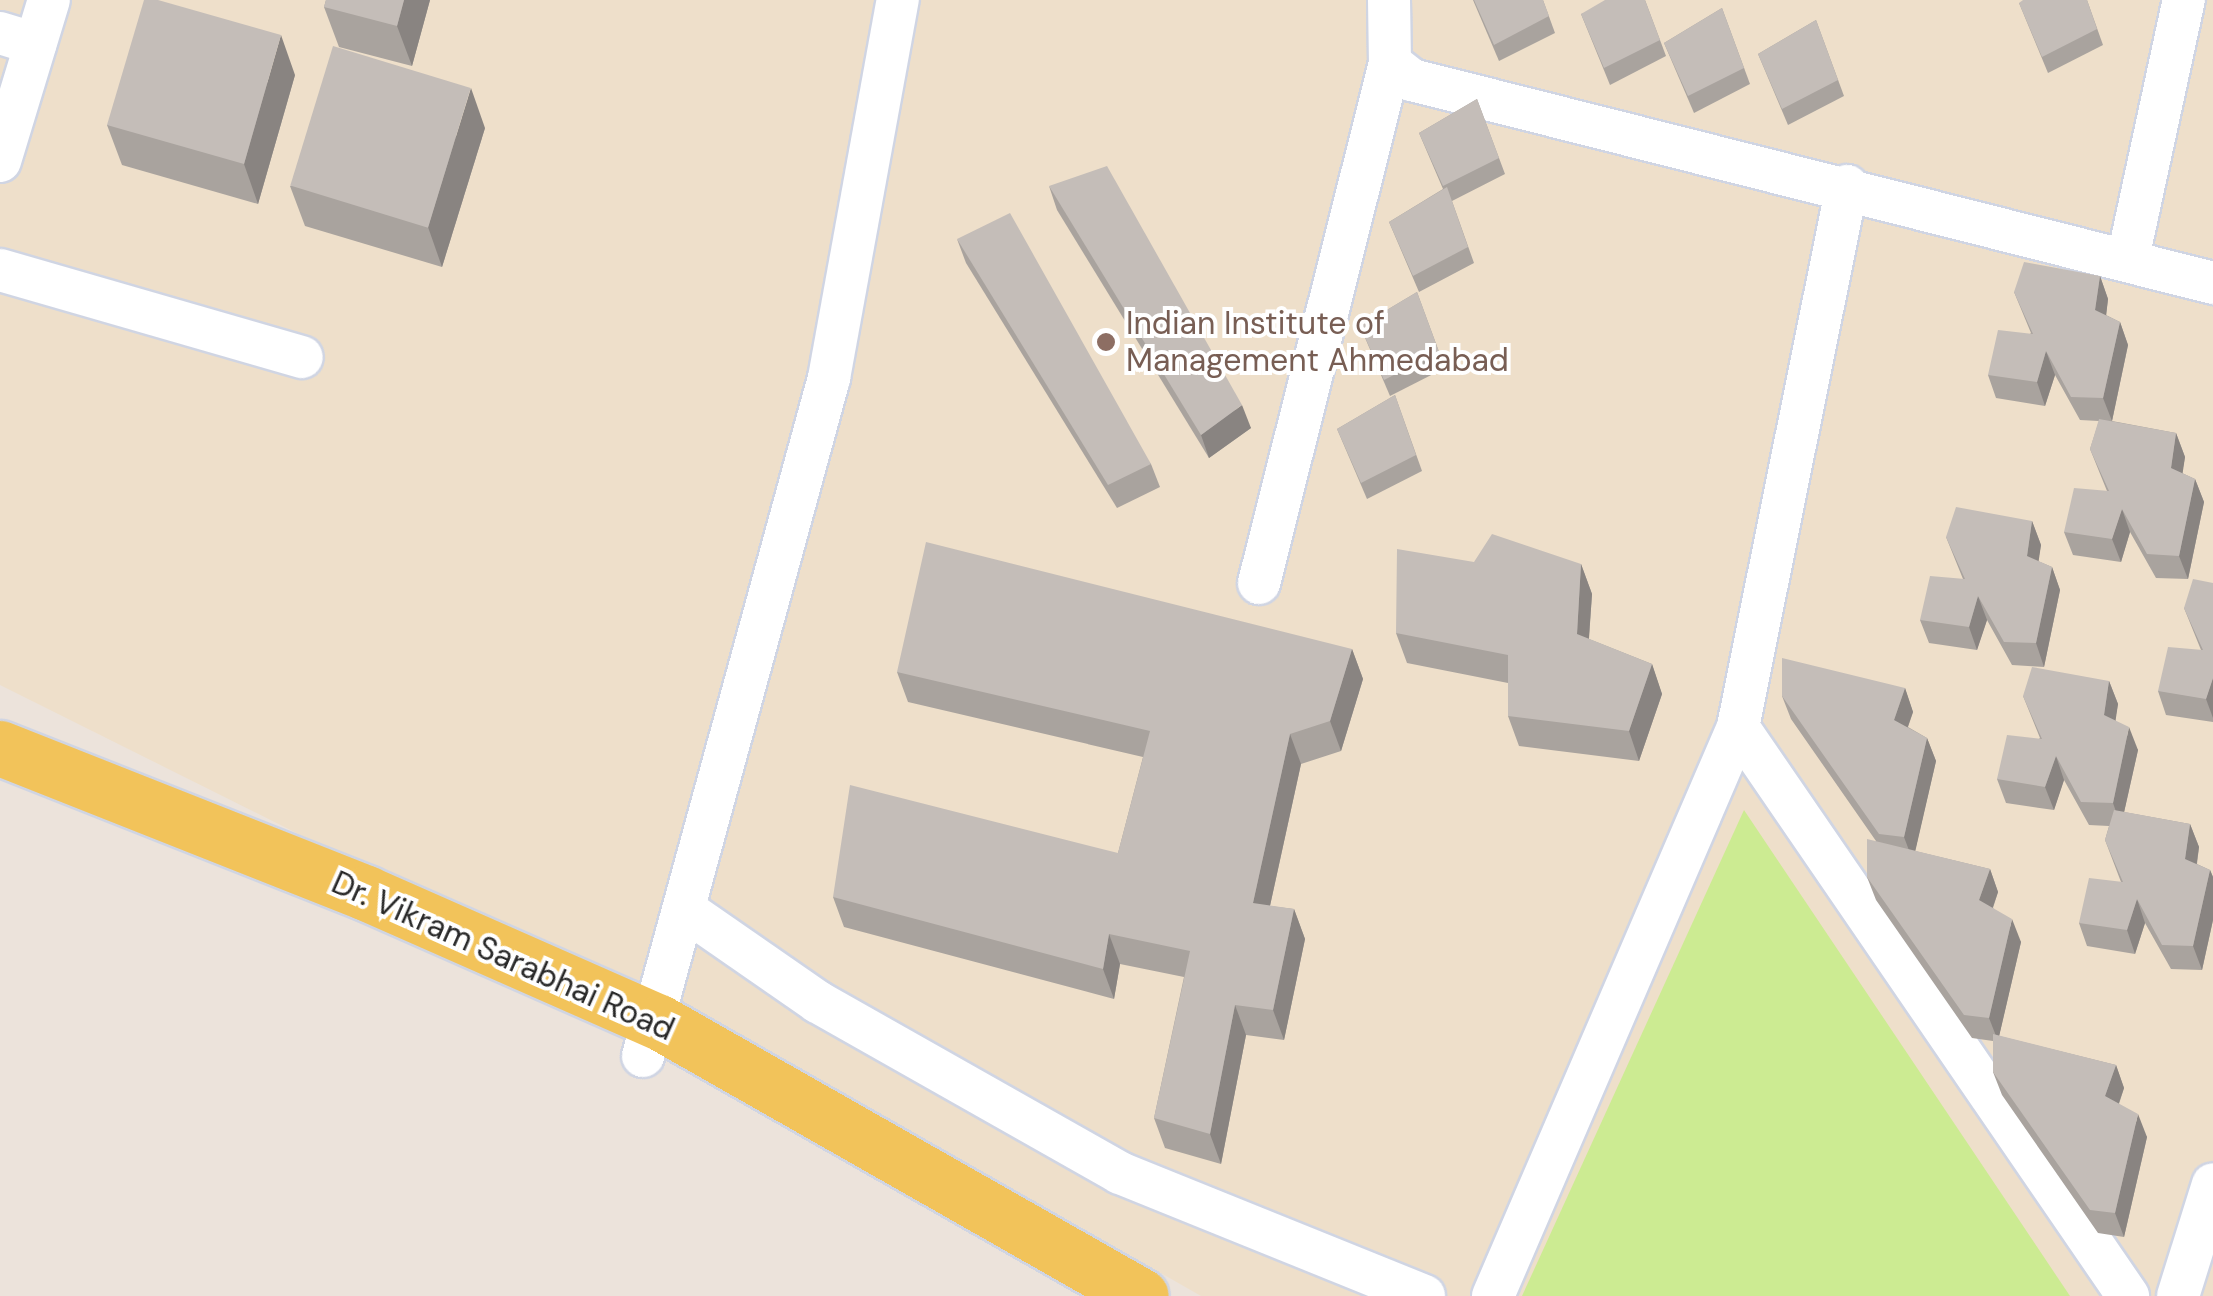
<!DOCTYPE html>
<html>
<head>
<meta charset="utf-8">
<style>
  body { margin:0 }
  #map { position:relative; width:2213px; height:1296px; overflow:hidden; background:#ece3db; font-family:"DM Sans",sans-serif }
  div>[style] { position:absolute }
  .education>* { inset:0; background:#eedfca }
  .pitch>* { inset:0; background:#cceb92 }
  .roads { filter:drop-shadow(2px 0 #d0d5e3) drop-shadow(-2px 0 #d0d5e3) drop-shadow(0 2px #d0d5e3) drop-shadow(0 -2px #d0d5e3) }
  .minor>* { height:42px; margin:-21px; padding:0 21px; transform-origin:21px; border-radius:21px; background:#fff }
  .major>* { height:55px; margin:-27.5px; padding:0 27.5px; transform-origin:27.5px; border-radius:27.5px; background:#f2c35a }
  .wall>* { inset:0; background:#a9a39e }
  .shaded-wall>* { inset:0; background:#898481 }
  .building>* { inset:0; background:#c4bdb8; transform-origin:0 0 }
  .dots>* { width:28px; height:28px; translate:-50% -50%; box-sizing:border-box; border:5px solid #fff; border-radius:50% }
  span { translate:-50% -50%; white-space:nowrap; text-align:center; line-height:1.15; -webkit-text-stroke:8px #fff; paint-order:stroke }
  .education-label { font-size:32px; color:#785e54 }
  .left { translate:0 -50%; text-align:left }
  .street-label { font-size:32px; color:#292929 }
</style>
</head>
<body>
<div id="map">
  <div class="education">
    <div style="clip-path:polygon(0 0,2213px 0,2213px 1296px,1201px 1296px,1040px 1204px,0 685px)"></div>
  </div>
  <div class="pitch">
    <div style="clip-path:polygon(1744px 810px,2070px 1296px,1522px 1296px)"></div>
  </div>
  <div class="roads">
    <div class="minor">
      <div style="left:1389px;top:0;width:63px;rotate:89.1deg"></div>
      <div style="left:1390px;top:63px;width:28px;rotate:38deg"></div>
      <div style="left:1412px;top:80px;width:826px;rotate:14.22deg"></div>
      <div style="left:0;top:33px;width:37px;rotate:17deg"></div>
      <div style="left:0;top:161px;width:168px;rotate:-73.1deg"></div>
      <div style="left:2128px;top:258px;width:264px;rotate:-77.8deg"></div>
      <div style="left:0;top:270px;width:314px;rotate:16.1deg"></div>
      <div style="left:1259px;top:583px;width:536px;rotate:-75.86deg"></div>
      <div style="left:1738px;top:727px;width:552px;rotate:-78.61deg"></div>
      <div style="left:688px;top:912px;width:158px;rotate:34.7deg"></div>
      <div style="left:818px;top:1002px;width:347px;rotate:29.5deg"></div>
      <div style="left:1120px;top:1173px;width:328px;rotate:22deg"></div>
      <div style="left:643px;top:1056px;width:703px;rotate:-74.66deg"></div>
      <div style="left:829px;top:378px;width:384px;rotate:-79.7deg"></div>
      <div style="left:1493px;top:1296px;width:620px;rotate:-66.7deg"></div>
      <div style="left:1738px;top:727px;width:690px;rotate:55.57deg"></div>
      <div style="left:2178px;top:1296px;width:117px;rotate:-72.6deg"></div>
    </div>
    <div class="major">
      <div style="left:0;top:748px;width:394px;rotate:21.6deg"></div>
      <div style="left:366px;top:893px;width:320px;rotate:23.8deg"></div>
      <div style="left:659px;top:1022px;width:554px;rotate:29.62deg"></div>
    </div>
  </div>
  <div class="wall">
    <div style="clip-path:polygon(326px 0,430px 0,412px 66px,339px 47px,324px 7px)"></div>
    <div style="clip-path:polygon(1473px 0,1543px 0,1555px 33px,1499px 61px)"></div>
    <div style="clip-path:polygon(1645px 0,1666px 56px,1610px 85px,1581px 14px)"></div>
    <div style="clip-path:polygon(2087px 0,2103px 45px,2048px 73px,2019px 3px)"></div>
    <div style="clip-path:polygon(1722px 8px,1750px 84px,1694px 113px,1664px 43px)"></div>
    <div style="clip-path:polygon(1816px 20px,1844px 96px,1788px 125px,1758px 54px)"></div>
    <div style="clip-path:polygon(295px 75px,258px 204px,122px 165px,107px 125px)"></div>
    <div style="clip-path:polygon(1477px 99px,1505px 174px,1452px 201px,1474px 263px,1419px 292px,1389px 222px,1443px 189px,1419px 133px)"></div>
    <div style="clip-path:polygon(485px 128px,442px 267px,305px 226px,290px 186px)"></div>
    <div style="clip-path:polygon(1049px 186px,1251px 428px,1209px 458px,1057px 210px)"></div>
    <div style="clip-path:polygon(957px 239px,1151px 464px,1160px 487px,1117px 508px,966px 263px)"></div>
    <div style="clip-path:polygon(2100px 276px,2108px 299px,2106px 315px,2120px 322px,2128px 345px,2112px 421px,2176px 433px,2185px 457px,2182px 473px,2195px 479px,2204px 502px,2188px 579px,2156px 578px,2130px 532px,2121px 562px,2073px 555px,2064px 532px,2107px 491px,2090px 449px,2099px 421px,2080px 420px,2055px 375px,2045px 406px,1996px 398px,1988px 375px,2031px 333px,2014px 292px)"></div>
    <div style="clip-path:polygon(1417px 292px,1445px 368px,1390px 396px,1360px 326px)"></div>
    <div style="clip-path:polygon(1395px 395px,1422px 471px,1367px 499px,1337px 429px)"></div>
    <div style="clip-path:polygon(2032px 521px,2041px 545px,2038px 561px,2052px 567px,2060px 590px,2044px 667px,2012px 665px,1987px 620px,1977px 650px,1929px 643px,1920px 620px,1963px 579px,1946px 537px)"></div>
    <div style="clip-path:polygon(1474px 562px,1581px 564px,1592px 594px,1589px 639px,1652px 664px,1662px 694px,1639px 761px,1519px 746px,1508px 716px,1508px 683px,1407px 663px,1396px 633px)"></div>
    <div style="clip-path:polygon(2213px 583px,2213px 722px,2166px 715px,2158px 691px,2201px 650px,2184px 608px)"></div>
    <div style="clip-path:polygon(1352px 649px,1363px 679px,1341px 751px,1301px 764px,1270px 906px,1294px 909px,1305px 939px,1284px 1040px,1246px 1035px,1221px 1164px,1165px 1148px,1154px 1118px,1184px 977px,1120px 964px,1114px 999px,844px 927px,833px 897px,1118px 853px,1143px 757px,908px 702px,897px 672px)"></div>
    <div style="clip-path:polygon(2109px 681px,2118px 704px,2115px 720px,2138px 750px,2124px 812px,2190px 824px,2199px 847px,2197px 864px,2210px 870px,2213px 877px,2213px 920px,2202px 970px,2171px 969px,2145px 923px,2135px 954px,2087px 946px,2079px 923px,2121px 882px,2105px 840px,2109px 826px,2089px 825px,2064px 780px,2054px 810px,2006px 803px,1997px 779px,2040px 738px,2023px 696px)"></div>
    <div style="clip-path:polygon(1905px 688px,1913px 712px,1908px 727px,1927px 738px,1936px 761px,1915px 851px,1990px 869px,1998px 892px,1993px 908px,2021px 942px,1999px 1036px,2116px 1065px,2124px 1088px,2119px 1104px,2147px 1137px,2124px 1237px,2098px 1233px,2002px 1095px,1993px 1072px,1993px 1041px,1972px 1038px,1876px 900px,1867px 877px,1876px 841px,1791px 719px,1782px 696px)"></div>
  </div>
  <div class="shaded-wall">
    <div style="clip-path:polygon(404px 0,430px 0,412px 66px,397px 26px)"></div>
    <div style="clip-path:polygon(281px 35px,295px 75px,258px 204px,244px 164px)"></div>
    <div style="clip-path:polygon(471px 88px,485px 128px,442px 267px,428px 227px)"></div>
    <div style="clip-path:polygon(2100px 276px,2108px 299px,2104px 334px,2095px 310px)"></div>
    <div style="clip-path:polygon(2120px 322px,2128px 345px,2112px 421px,2103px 398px)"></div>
    <div style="clip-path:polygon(2046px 351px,2055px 375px,2045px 406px,2037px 382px)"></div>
    <div style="clip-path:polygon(1242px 405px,1251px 428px,1209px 458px,1201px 435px)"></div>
    <div style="clip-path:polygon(2176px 433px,2185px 457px,2180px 491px,2171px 468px)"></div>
    <div style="clip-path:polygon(2195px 479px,2204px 502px,2188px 579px,2179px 556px)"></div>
    <div style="clip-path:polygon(2122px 509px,2130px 532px,2121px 562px,2112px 539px)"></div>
    <div style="clip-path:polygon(2032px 521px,2041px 545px,2036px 579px,2027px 556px)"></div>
    <div style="clip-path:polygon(1581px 564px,1592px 594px,1587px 664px,1577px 634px)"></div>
    <div style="clip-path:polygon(2052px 567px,2060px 590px,2044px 667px,2036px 643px)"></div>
    <div style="clip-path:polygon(1978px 596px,1987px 620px,1977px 650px,1969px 627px)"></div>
    <div style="clip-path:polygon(1352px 649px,1363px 679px,1341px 751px,1330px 721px)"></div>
    <div style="clip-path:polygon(1652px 664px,1662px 694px,1639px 761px,1629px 731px)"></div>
    <div style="clip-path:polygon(2213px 678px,2213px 718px,2206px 699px)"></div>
    <div style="clip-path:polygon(2109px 681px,2118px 704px,2113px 738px,2104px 715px)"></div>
    <div style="clip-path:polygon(1905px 688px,1913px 712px,1902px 743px,1894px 720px)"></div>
    <div style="clip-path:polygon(2129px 727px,2138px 750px,2121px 826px,2113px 803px)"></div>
    <div style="clip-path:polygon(1290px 734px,1301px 764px,1264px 933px,1253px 903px)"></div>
    <div style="clip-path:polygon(1927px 738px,1936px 761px,1913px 861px,1904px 837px)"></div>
    <div style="clip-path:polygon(2056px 756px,2064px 780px,2054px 810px,2045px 787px)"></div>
    <div style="clip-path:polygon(2190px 824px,2199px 847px,2194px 882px,2185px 859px)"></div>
    <div style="clip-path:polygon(1990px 869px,1998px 892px,1987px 924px,1979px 900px)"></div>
    <div style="clip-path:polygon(2210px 870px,2213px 877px,2213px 920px,2202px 970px,2193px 946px)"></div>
    <div style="clip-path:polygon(2137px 899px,2145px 923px,2135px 954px,2127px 930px)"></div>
    <div style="clip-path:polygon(1294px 909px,1305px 939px,1284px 1040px,1273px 1010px)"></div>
    <div style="clip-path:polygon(2012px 919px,2021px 942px,1998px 1041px,1989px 1018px)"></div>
    <div style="clip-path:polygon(1109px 934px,1120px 964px,1114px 999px,1103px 969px)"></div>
    <div style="clip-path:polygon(1235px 1005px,1246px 1035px,1221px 1164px,1210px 1134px)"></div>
    <div style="clip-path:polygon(2116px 1065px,2124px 1088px,2113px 1120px,2105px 1096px)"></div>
    <div style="clip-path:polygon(2138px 1114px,2147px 1137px,2124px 1237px,2115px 1213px)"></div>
  </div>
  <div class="building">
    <div style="clip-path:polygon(144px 0,158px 0,281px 35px,244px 164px,107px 125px)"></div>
    <div style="clip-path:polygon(326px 0,404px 0,397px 26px,324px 7px)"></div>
    <div style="clip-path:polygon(1474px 0,1543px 0,1549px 16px,1494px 45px)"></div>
    <div style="clip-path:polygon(1605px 0,1645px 0,1660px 40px,1604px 68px,1581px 14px)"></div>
    <div style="clip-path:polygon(2023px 0,2087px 0,2097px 29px,2042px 57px,2019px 3px)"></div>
    <div style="clip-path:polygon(1722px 8px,1744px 68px,1688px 96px,1664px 43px)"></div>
    <div style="clip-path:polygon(1816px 20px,1838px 80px,1782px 109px,1758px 54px)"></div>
    <div style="left:333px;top:46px;width:144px;height:146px;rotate:17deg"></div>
    <div style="clip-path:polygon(1477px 99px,1499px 158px,1443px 186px,1419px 133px)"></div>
    <div style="clip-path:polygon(1107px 166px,1242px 405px,1201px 435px,1049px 186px)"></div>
    <div style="clip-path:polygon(1447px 187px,1468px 247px,1413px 276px,1389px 222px)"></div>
    <div style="clip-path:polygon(1010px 213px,1151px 464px,1108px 485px,957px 239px)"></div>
    <div style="clip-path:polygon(2024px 262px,2100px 276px,2095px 310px,2120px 322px,2103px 398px,2071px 397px,2046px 351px,2037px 382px,1988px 375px,1998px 330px,2033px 334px,2014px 292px)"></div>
    <div style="clip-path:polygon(1417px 292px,1439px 352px,1384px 380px,1360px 326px)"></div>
    <div style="clip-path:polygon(1395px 395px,1416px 455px,1361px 483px,1337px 429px)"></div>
    <div style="clip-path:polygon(2099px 419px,2176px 433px,2171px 468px,2195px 479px,2179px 556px,2147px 554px,2122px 509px,2112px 539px,2064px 532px,2074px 488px,2109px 491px,2090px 449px)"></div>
    <div style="clip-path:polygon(1956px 507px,2032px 521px,2027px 556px,2052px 567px,2036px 643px,2004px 642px,1978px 596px,1969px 627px,1920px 620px,1930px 576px,1965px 579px,1946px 537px)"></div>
    <div style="clip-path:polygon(1492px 534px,1581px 564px,1577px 634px,1652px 664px,1629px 731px,1508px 716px,1508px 655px,1396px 633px,1397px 549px,1474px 562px)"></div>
    <div style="clip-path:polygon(926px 542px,1352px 649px,1330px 721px,1290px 734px,1253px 903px,1294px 909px,1273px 1010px,1235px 1005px,1210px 1134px,1154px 1118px,1190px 951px,1109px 934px,1103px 969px,833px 897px,850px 785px,1118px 853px,1150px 731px,897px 672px)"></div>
    <div style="clip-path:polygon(2193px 579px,2213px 583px,2213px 678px,2206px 699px,2158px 691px,2168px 647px,2203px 650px,2184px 608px)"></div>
    <div style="clip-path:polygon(1782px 658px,1905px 688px,1894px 720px,1927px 738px,1904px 837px,1879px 834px,1782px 696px)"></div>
    <div style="clip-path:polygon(2032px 667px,2109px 681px,2104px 715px,2129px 727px,2113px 803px,2081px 802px,2056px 756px,2045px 787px,1997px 779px,2007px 735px,2042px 739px,2023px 696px)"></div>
    <div style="clip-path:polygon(2114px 810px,2190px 824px,2185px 859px,2210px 870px,2193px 946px,2162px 945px,2137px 899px,2127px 930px,2079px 923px,2089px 878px,2123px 882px,2105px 840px)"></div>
    <div style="clip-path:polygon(1867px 839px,1990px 869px,1979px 900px,2012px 919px,1989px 1018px,1964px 1015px,1867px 877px)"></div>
    <div style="clip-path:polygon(1993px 1034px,2116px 1065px,2105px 1096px,2138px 1114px,2115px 1213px,2090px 1210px,1993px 1072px)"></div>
  </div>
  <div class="dots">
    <div style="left:1106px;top:342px;background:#8d6e63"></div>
  </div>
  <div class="education-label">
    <span class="left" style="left:1126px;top:342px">Indian Institute of<br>Management Ahmedabad</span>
  </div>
  <div class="street-label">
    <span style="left:503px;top:956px;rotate:24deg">Dr. Vikram Sarabhai Road</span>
  </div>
</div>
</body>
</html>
